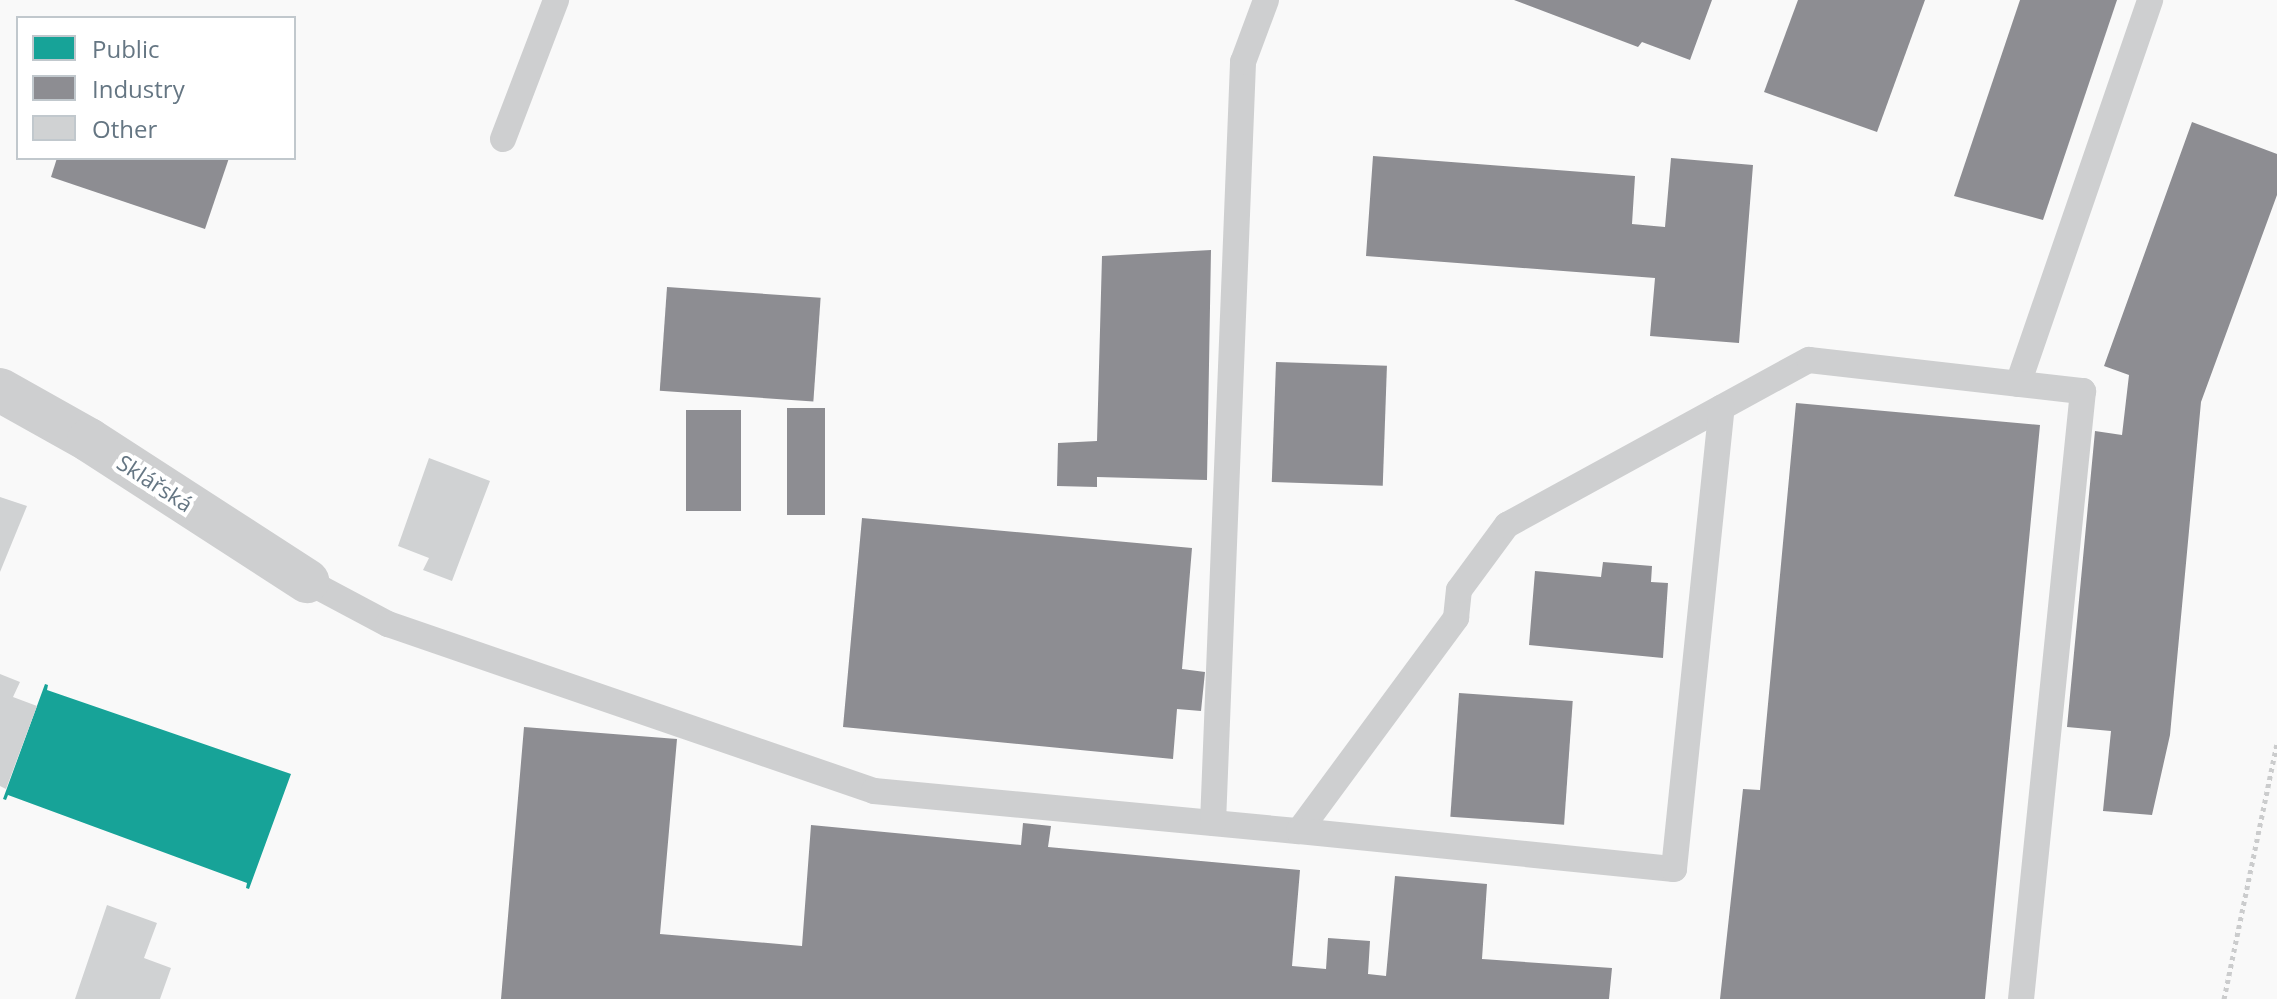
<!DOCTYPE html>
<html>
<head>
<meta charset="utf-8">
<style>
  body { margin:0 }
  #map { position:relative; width:2277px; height:999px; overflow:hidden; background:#f9f9f9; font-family:"Open Sans",sans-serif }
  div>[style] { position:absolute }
  .public>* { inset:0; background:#17a398 }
  .industry>* { inset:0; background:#8d8d92; transform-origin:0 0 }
  .building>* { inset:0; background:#d0d2d3 }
  .path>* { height:5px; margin-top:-2.5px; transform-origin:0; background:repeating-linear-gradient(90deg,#cbcccd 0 4px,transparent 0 8px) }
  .service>* { height:26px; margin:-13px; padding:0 13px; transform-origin:13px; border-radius:13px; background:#cecfd0 }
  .minor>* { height:44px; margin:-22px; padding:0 22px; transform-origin:22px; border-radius:22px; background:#cecfd0 }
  span { translate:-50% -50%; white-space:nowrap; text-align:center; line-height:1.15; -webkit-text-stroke:8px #fff; paint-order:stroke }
  .street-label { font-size:22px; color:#657683 }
  .legend { position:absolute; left:16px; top:16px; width:280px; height:144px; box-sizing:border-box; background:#fff; border:2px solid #c1c8cd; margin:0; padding:10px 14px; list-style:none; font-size:24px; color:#657683 }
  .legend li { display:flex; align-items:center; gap:16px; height:40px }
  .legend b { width:40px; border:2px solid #c1c8cd }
</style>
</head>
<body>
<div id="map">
  <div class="public">
    <div style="clip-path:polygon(45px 684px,48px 685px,47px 690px,291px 774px,249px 889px,246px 888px,247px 883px,8px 795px,6px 800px,3px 799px)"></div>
  </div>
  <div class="industry">
    <div style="clip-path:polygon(1514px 0,1712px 0,1690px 60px,1642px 42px,1638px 47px)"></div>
    <div style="clip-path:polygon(1798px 0,1925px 0,1877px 132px,1764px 92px)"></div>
    <div style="clip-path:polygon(2020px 0,2117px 0,2043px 220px,1954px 196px)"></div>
    <div style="clip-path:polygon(2192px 122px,2277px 154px,2277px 195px,2201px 402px,2170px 735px,2152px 815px,2103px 811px,2111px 731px,2067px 727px,2095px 431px,2122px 435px,2129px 375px,2104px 366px)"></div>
    <div style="clip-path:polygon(1373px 156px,1635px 176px,1632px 224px,1665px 227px,1671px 158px,1753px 165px,1739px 343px,1650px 336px,1655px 278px,1366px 256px)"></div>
    <div style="clip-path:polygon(57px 158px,229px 158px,205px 229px,51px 177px)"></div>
    <div style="clip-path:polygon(1211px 250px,1207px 480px,1097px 477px,1097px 487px,1057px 486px,1058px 443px,1097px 441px,1102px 256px)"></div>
    <div style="left:667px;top:287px;width:154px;height:104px;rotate:4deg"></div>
    <div style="left:1276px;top:362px;width:111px;height:120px;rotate:2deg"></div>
    <div style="clip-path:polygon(1796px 403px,2040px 425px,1985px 999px,1720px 999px,1743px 789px,1760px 790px)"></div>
    <div style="left:787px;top:408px;width:38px;height:107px"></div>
    <div style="left:741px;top:410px;width:101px;height:55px;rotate:90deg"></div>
    <div style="clip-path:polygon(862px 518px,1192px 548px,1182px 669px,1205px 672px,1201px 711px,1177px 709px,1173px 759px,843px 727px)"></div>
    <div style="clip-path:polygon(1603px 562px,1652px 566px,1651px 582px,1668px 583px,1663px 658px,1529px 645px,1535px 571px,1601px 577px)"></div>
    <div style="left:1459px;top:693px;width:114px;height:124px;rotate:4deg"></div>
    <div style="clip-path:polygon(524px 727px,677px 739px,660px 934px,802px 946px,811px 825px,1021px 845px,1023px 823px,1051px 826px,1048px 847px,1300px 870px,1292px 966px,1326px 969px,1328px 938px,1370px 941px,1368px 974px,1386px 976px,1395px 876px,1487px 884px,1482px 959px,1612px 968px,1609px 999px,501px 999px)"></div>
  </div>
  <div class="building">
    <div style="clip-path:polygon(429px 458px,490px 481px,452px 581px,423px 570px,429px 558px,398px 546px)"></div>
    <div style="clip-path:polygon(0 497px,27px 506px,0 572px)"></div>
    <div style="clip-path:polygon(0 674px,20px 682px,13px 697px,37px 706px,6px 789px,0 786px)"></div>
    <div style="clip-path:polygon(107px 905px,157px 923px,144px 958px,171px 968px,160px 999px,75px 999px)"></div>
  </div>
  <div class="path">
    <div style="left:2224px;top:999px;width:260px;rotate:-78.3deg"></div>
  </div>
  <div class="service">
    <div style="left:503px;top:139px;width:149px;rotate:-69.1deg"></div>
    <div style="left:2018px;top:384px;width:406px;rotate:-71deg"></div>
    <div style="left:307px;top:581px;width:92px;rotate:28deg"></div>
    <div style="left:388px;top:624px;width:514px;rotate:18.96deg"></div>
    <div style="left:874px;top:791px;width:427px;rotate:5.4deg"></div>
    <div style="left:1299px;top:831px;width:265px;rotate:-53.6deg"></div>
    <div style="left:1456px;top:618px;width:28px;rotate:-84deg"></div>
    <div style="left:1459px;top:590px;width:81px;rotate:-53.6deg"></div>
    <div style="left:1507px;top:525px;width:344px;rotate:-28.7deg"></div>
    <div style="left:1809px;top:360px;width:276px;rotate:6.5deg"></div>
    <div style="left:2083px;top:391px;width:611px;rotate:95.82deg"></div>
    <div style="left:1213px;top:823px;width:762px;rotate:-87.74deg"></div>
    <div style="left:1243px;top:62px;width:66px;rotate:-69.6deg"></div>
    <div style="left:1299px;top:831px;width:377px;rotate:5.8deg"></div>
    <div style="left:1674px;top:869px;width:464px;rotate:-84.1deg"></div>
  </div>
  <div class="minor">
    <div style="left:0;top:390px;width:102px;rotate:29.3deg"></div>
    <div style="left:89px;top:440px;width:260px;rotate:32.9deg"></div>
  </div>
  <div class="street-label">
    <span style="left:155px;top:483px;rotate:33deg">Sklářská</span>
  </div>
  <ul class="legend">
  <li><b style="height:22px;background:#17a398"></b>Public</li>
  <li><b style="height:22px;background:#8d8d92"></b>Industry</li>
  <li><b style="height:22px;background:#d0d2d3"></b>Other</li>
  </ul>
</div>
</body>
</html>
